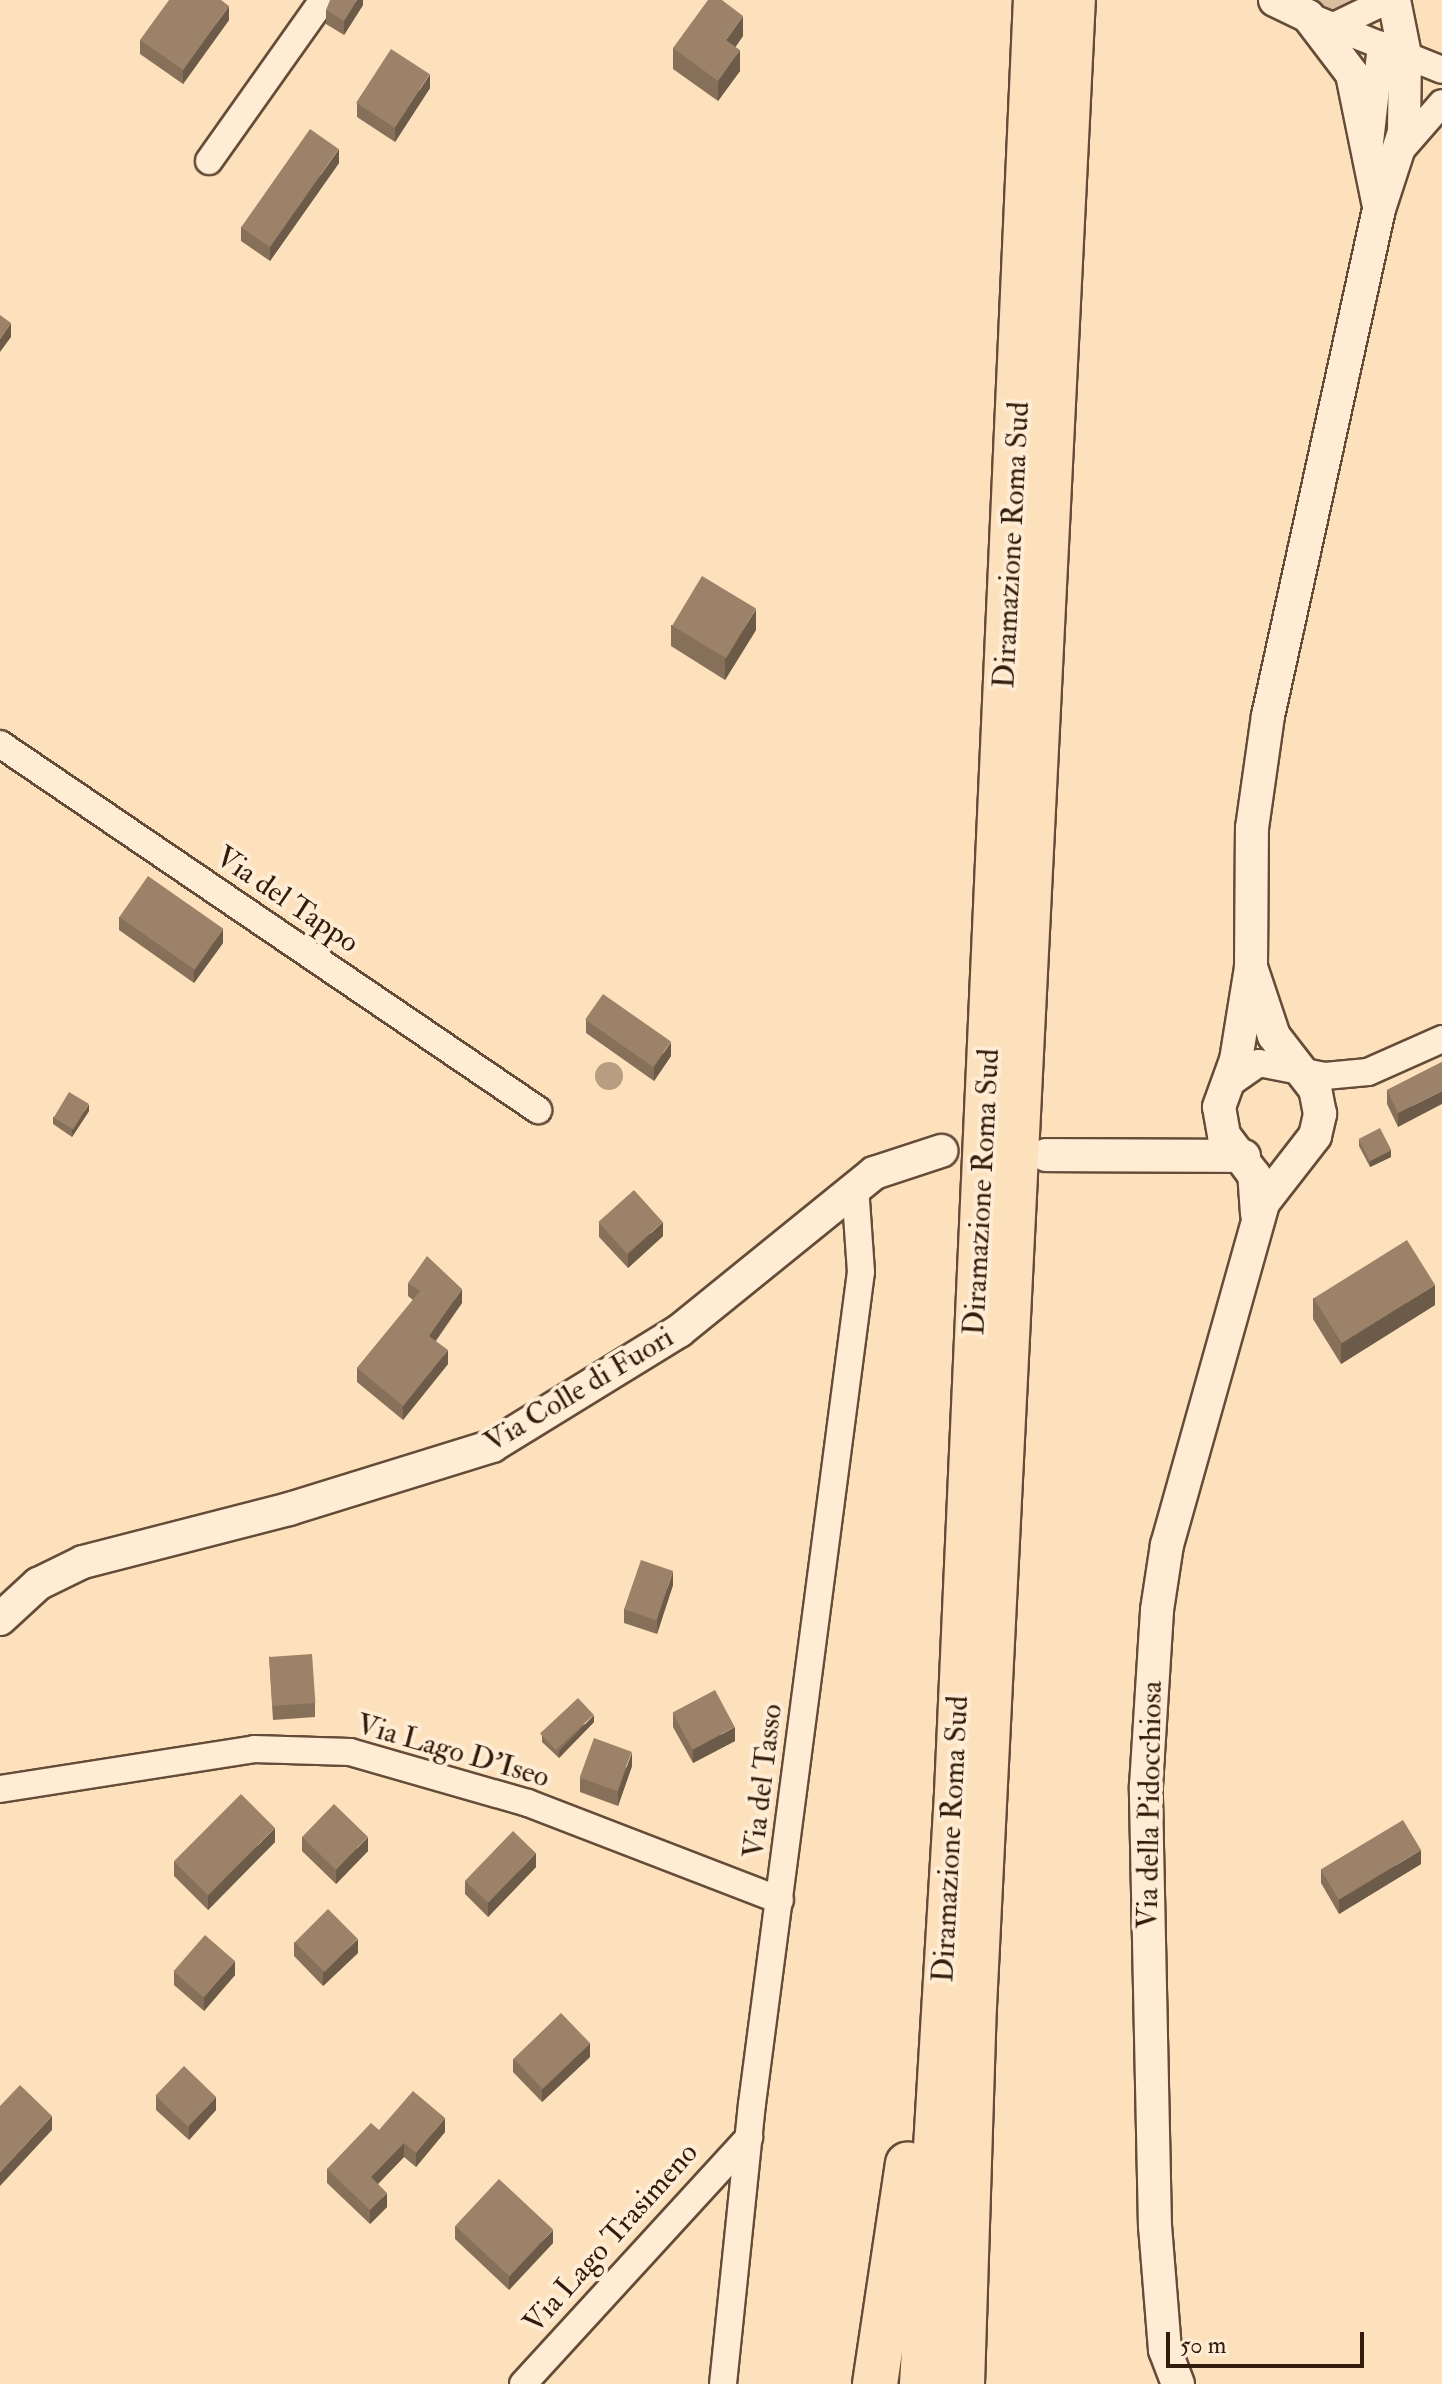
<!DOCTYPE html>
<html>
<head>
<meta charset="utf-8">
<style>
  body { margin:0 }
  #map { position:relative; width:1442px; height:2384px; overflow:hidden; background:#fde1bd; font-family:"IM FELL Double Pica",serif }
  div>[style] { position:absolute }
  .green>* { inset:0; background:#dabf9f }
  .water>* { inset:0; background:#b89e80 }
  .round { border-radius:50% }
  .roads { filter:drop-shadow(2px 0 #654c38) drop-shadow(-2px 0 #654c38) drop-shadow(0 2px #654c38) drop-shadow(0 -2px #654c38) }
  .minor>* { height:26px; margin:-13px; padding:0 13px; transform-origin:13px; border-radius:13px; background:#feecd4 }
  .tertiary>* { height:32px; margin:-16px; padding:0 16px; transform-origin:16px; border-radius:16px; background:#feecd4 }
  .motorway>* { height:44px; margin:-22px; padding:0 22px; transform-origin:22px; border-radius:22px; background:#fde1bd }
  .wall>* { inset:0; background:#867059 }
  .shaded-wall>* { inset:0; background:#6d5b49 }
  .building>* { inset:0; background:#9c8268; transform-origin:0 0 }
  span { translate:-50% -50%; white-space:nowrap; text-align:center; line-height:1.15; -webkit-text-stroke:8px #feecd4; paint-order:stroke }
  .street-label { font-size:30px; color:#321b0b }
  .scale { position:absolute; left:1166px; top:2332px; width:198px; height:36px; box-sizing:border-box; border:4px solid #321b0b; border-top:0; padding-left:10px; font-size:24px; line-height:28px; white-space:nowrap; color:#321b0b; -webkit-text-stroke:6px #feecd4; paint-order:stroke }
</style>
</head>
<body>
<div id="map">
  <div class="green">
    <div style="clip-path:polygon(1294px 0,1361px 0,1344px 15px)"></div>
  </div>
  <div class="water">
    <div class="round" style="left:595px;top:1062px;width:28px;height:28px"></div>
  </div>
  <div class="roads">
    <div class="minor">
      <div style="left:1308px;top:16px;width:144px;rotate:21.9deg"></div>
      <div style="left:1334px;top:26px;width:60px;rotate:-25.7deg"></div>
      <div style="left:1370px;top:142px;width:98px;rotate:-83.5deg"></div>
      <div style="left:1401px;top:150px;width:62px;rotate:-48.9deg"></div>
      <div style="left:209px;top:161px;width:197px;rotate:-54.7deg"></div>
      <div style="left:0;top:744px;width:651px;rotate:34.23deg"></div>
      <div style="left:1226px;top:1086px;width:40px;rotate:-34.9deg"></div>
      <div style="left:1259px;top:1063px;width:67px;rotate:11.1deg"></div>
      <div style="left:1325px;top:1076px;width:43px;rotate:-5.3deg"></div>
      <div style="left:1368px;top:1072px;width:81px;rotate:-24deg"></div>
      <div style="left:0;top:1789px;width:257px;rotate:-8.9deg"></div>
      <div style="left:254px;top:1749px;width:96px;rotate:1.8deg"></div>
      <div style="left:350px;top:1752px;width:185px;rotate:16deg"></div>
      <div style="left:528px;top:1803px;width:270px;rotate:21.1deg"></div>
      <div style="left:523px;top:2384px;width:335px;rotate:-47.5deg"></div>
      <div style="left:723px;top:2384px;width:281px;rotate:-84.1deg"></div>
      <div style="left:752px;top:2104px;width:839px;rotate:-82.54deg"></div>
      <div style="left:861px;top:1272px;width:85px;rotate:-94deg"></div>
    </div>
    <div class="tertiary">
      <div style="left:1275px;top:0;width:37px;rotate:26deg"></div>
      <div style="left:1308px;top:16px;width:73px;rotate:52.8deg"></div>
      <div style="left:1352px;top:74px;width:131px;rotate:78.5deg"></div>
      <div style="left:1046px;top:1155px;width:198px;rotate:0.3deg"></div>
      <div style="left:1257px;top:1214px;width:39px;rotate:-94deg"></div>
      <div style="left:1254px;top:1175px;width:50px;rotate:-126.9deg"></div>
      <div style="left:1224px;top:1135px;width:28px;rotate:-100deg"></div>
      <div style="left:1219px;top:1107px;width:50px;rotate:-70.1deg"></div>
      <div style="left:1236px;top:1060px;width:94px;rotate:-80.8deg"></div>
      <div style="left:1251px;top:967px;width:139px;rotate:-89.6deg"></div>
      <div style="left:1252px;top:828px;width:113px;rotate:-81.9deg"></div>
      <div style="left:1268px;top:716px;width:519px;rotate:-77.65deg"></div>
      <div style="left:1379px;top:209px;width:81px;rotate:-72deg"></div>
      <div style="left:1404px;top:132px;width:77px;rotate:-89.3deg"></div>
      <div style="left:1405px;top:55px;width:56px;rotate:-101.3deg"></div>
      <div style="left:0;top:1619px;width:52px;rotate:-42.6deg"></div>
      <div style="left:38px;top:1584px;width:50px;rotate:-26.1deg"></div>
      <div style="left:83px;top:1562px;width:213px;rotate:-14.4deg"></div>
      <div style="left:289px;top:1509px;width:213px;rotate:-17.2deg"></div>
      <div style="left:492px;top:1446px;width:220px;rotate:-31.6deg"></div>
      <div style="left:679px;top:1331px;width:251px;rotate:-39deg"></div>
      <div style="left:874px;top:1173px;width:71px;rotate:-18.2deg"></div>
      <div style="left:1178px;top:2384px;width:36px;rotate:-111deg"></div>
      <div style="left:1165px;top:2350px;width:123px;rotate:-94.6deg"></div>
      <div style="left:1155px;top:2227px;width:441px;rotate:-91.2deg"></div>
      <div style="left:1146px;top:1786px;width:176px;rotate:-86.4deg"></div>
      <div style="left:1157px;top:1610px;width:66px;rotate:-81.3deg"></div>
      <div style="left:1167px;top:1545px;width:355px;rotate:-74.3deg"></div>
      <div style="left:1263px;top:1203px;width:85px;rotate:-52.2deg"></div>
      <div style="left:1315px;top:1136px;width:23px;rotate:-77deg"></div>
      <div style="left:1320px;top:1114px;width:25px;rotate:-101deg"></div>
      <div style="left:1315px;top:1089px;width:67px;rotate:-127.7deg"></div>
      <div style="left:1274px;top:1036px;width:73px;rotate:-108.4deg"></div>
    </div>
    <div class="motorway">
      <div style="left:875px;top:2384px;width:222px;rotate:-81.5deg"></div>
      <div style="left:922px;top:2384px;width:592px;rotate:-86.61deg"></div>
      <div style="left:957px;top:1793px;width:1795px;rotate:-87.48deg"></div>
      <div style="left:962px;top:2384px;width:377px;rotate:-88.2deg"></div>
      <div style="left:974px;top:2007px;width:2009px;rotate:-87.18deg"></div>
    </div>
  </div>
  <div class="wall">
    <div style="clip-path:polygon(363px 0,363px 5px,344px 35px,326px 24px,326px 10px)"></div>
    <div style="clip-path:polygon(229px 20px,183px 84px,140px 54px,140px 40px)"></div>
    <div style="clip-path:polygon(743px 36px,735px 47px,740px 71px,718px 101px,673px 69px,673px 48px)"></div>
    <div style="clip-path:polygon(430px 88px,395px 142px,357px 117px,357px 103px)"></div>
    <div style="clip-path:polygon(339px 163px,270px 261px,241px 241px,241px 227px)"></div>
    <div style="clip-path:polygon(671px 625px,756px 630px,725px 680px,671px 646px)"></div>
    <div style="clip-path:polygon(119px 917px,223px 943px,194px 983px,119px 930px)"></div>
    <div style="clip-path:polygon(586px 1020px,671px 1056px,654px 1081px,586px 1033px)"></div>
    <div style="clip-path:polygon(1442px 1062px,1398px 1127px,1387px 1104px,1387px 1090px)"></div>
    <div style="clip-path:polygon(89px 1111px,72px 1137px,53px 1124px,53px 1117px)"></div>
    <div style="clip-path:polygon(1359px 1139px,1391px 1157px,1370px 1167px,1359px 1146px)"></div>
    <div style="clip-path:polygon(599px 1223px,663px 1236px,628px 1268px,599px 1237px)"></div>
    <div style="clip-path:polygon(408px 1283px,462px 1303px,436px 1341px,448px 1364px,403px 1420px,357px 1382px,357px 1368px,413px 1300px,408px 1296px)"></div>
    <div style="clip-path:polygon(1313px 1298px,1435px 1305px,1341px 1364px,1313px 1319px)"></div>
    <div style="clip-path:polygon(673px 1585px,657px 1634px,624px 1623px,624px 1609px)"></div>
    <div style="clip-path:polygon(269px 1656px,315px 1703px,315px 1717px,273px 1720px)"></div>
    <div style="clip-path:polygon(673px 1713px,735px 1741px,693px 1763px,673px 1727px)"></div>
    <div style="clip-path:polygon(594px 1722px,559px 1758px,542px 1742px,542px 1735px)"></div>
    <div style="clip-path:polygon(632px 1766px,618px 1806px,580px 1792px,580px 1778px)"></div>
    <div style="clip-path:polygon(302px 1837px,368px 1851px,336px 1884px,302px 1851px)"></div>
    <div style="clip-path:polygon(275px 1842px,208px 1910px,174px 1876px,174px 1862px)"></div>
    <div style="clip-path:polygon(1421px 1864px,1339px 1914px,1321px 1883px,1321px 1869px)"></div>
    <div style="clip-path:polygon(536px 1867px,488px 1917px,465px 1894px,465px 1881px)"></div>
    <div style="clip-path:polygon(294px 1942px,358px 1953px,323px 1986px,294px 1956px)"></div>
    <div style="clip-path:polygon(174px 1972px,235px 1975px,204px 2011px,174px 1985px)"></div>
    <div style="clip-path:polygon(590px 2057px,542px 2102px,513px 2072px,513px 2059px)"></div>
    <div style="clip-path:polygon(156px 2096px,216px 2110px,189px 2140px,156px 2110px)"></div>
    <div style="clip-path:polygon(379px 2130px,445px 2132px,416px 2167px,404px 2157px,378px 2184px,387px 2207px,370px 2224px,327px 2183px,327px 2169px)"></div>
    <div style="clip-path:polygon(455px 2226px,553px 2243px,509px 2290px,455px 2239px)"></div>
  </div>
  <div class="shaded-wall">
    <div style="clip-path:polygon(357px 0,363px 0,363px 5px,344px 35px,344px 21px)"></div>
    <div style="clip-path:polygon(229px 6px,229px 20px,183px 84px,183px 70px)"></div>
    <div style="clip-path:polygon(743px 16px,743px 36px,726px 61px,726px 40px)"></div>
    <div style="clip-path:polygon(740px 50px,740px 71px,718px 101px,718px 81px)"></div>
    <div style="clip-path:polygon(430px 74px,430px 88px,395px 142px,395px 128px)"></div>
    <div style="clip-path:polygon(339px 149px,339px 163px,270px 261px,270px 247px)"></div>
    <div style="clip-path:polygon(11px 323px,11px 337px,0 352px,0 339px)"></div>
    <div style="clip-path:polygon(756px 609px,756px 630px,725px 680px,725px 659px)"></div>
    <div style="clip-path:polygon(223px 929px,223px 943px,194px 983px,194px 970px)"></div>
    <div style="clip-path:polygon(671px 1042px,671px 1056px,654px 1081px,654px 1067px)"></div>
    <div style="clip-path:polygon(1442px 1091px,1442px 1104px,1398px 1127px,1398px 1113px)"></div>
    <div style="clip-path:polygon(89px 1104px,89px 1111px,72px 1137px,72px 1130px)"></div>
    <div style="clip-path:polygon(1391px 1150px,1391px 1157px,1370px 1167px,1370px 1160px)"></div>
    <div style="clip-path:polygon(663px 1222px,663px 1236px,628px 1268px,628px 1254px)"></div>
    <div style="clip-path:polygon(1435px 1285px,1435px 1305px,1341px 1364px,1341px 1343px)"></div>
    <div style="clip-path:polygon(462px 1289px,462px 1303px,429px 1349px,429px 1336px)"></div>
    <div style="clip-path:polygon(448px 1350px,448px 1364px,403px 1420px,403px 1406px)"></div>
    <div style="clip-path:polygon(673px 1571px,673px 1585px,657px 1634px,657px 1620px)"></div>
    <div style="clip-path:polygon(594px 1715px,594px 1722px,559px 1758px,559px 1751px)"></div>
    <div style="clip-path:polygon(735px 1727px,735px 1741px,693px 1763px,693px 1750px)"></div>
    <div style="clip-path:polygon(632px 1752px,632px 1766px,618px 1806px,618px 1792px)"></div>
    <div style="clip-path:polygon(275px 1828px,275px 1842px,208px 1910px,208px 1896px)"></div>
    <div style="clip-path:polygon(368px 1837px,368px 1851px,336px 1884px,336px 1870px)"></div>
    <div style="clip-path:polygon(1421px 1850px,1421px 1864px,1339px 1914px,1339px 1900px)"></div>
    <div style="clip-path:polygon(536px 1853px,536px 1867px,488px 1917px,488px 1903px)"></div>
    <div style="clip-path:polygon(358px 1939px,358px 1953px,323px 1986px,323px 1972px)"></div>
    <div style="clip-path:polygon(235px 1961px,235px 1975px,204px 2011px,204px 1997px)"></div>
    <div style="clip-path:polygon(590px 2043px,590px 2057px,542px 2102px,542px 2089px)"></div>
    <div style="clip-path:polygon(216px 2097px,216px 2110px,189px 2140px,189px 2126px)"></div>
    <div style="clip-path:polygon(52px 2116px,52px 2130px,0 2186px,0 2172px)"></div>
    <div style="clip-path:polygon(445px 2118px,445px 2132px,416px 2167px,416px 2153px)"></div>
    <div style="clip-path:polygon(404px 2143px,404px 2157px,371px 2191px,371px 2177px)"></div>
    <div style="clip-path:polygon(387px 2193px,387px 2207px,370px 2224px,370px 2210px)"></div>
    <div style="clip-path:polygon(553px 2230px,553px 2243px,509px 2290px,509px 2276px)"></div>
  </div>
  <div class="building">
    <div style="clip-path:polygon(169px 0,221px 0,229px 6px,183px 70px,140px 40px)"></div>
    <div style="clip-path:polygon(330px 0,357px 0,344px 21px,326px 10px)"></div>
    <div style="clip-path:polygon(708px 0,722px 0,743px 16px,726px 40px,740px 50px,718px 81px,673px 48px)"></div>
    <div style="left:391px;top:49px;width:46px;height:64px;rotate:33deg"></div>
    <div style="left:310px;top:129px;width:35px;height:120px;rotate:35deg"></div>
    <div style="clip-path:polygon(0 315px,11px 323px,0 339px)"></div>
    <div style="left:702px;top:576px;width:63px;height:58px;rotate:31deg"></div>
    <div style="left:148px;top:876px;width:92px;height:50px;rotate:35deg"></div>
    <div style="left:603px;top:994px;width:83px;height:31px;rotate:35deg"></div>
    <div style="clip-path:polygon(1442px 1062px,1442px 1091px,1398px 1113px,1387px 1090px)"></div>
    <div style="left:69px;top:1092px;width:23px;height:30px;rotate:31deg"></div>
    <div style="left:1380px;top:1128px;width:25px;height:24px;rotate:63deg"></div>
    <div style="left:634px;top:1190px;width:43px;height:48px;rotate:48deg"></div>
    <div style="left:1407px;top:1240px;width:53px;height:110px;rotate:58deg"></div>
    <div style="clip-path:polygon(427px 1256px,462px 1289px,429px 1336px,448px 1350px,403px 1406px,357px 1368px,420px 1291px,408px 1283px)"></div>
    <div style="left:641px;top:1560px;width:34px;height:52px;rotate:19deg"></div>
    <div style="left:312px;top:1654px;width:49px;height:43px;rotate:86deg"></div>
    <div style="left:715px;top:1690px;width:42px;height:48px;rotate:62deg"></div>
    <div style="left:578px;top:1698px;width:23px;height:52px;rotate:47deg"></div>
    <div style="left:594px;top:1738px;width:40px;height:42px;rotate:20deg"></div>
    <div style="left:241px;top:1794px;width:48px;height:95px;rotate:45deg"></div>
    <div style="left:334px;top:1804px;width:47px;height:46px;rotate:44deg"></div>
    <div style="left:1403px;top:1820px;width:35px;height:96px;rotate:59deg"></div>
    <div style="left:513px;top:1831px;width:32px;height:69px;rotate:44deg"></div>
    <div style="left:328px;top:1909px;width:42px;height:47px;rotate:45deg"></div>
    <div style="left:205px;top:1935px;width:40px;height:48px;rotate:41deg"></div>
    <div style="left:561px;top:2013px;width:42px;height:66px;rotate:46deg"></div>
    <div style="left:184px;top:2066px;width:45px;height:41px;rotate:44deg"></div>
    <div style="clip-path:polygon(20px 2085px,52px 2116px,0 2172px,0 2106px)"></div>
    <div style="clip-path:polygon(413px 2091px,445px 2118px,416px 2153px,404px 2143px,371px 2177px,387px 2193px,370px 2210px,327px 2169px,371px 2123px,379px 2130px)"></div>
    <div style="left:499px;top:2179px;width:74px;height:64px;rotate:43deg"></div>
  </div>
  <div class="street-label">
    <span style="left:1012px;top:545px;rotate:-87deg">Diramazione Roma Sud</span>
    <span style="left:287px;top:900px;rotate:34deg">Via del Tappo</span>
    <span style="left:982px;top:1192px;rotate:-87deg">Diramazione Roma Sud</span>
    <span style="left:579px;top:1390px;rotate:-31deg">Via Colle di Fuori</span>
    <span style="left:453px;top:1751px;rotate:16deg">Via Lago D'Iseo</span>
    <span style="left:763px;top:1781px;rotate:-83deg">Via del Tasso</span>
    <span style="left:1150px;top:1805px;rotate:-89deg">Via della Pidocchiosa</span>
    <span style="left:951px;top:1839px;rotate:-87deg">Diramazione Roma Sud</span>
    <span style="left:611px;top:2238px;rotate:-48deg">Via Lago Trasimeno</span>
  </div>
  <div class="scale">50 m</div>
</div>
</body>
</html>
